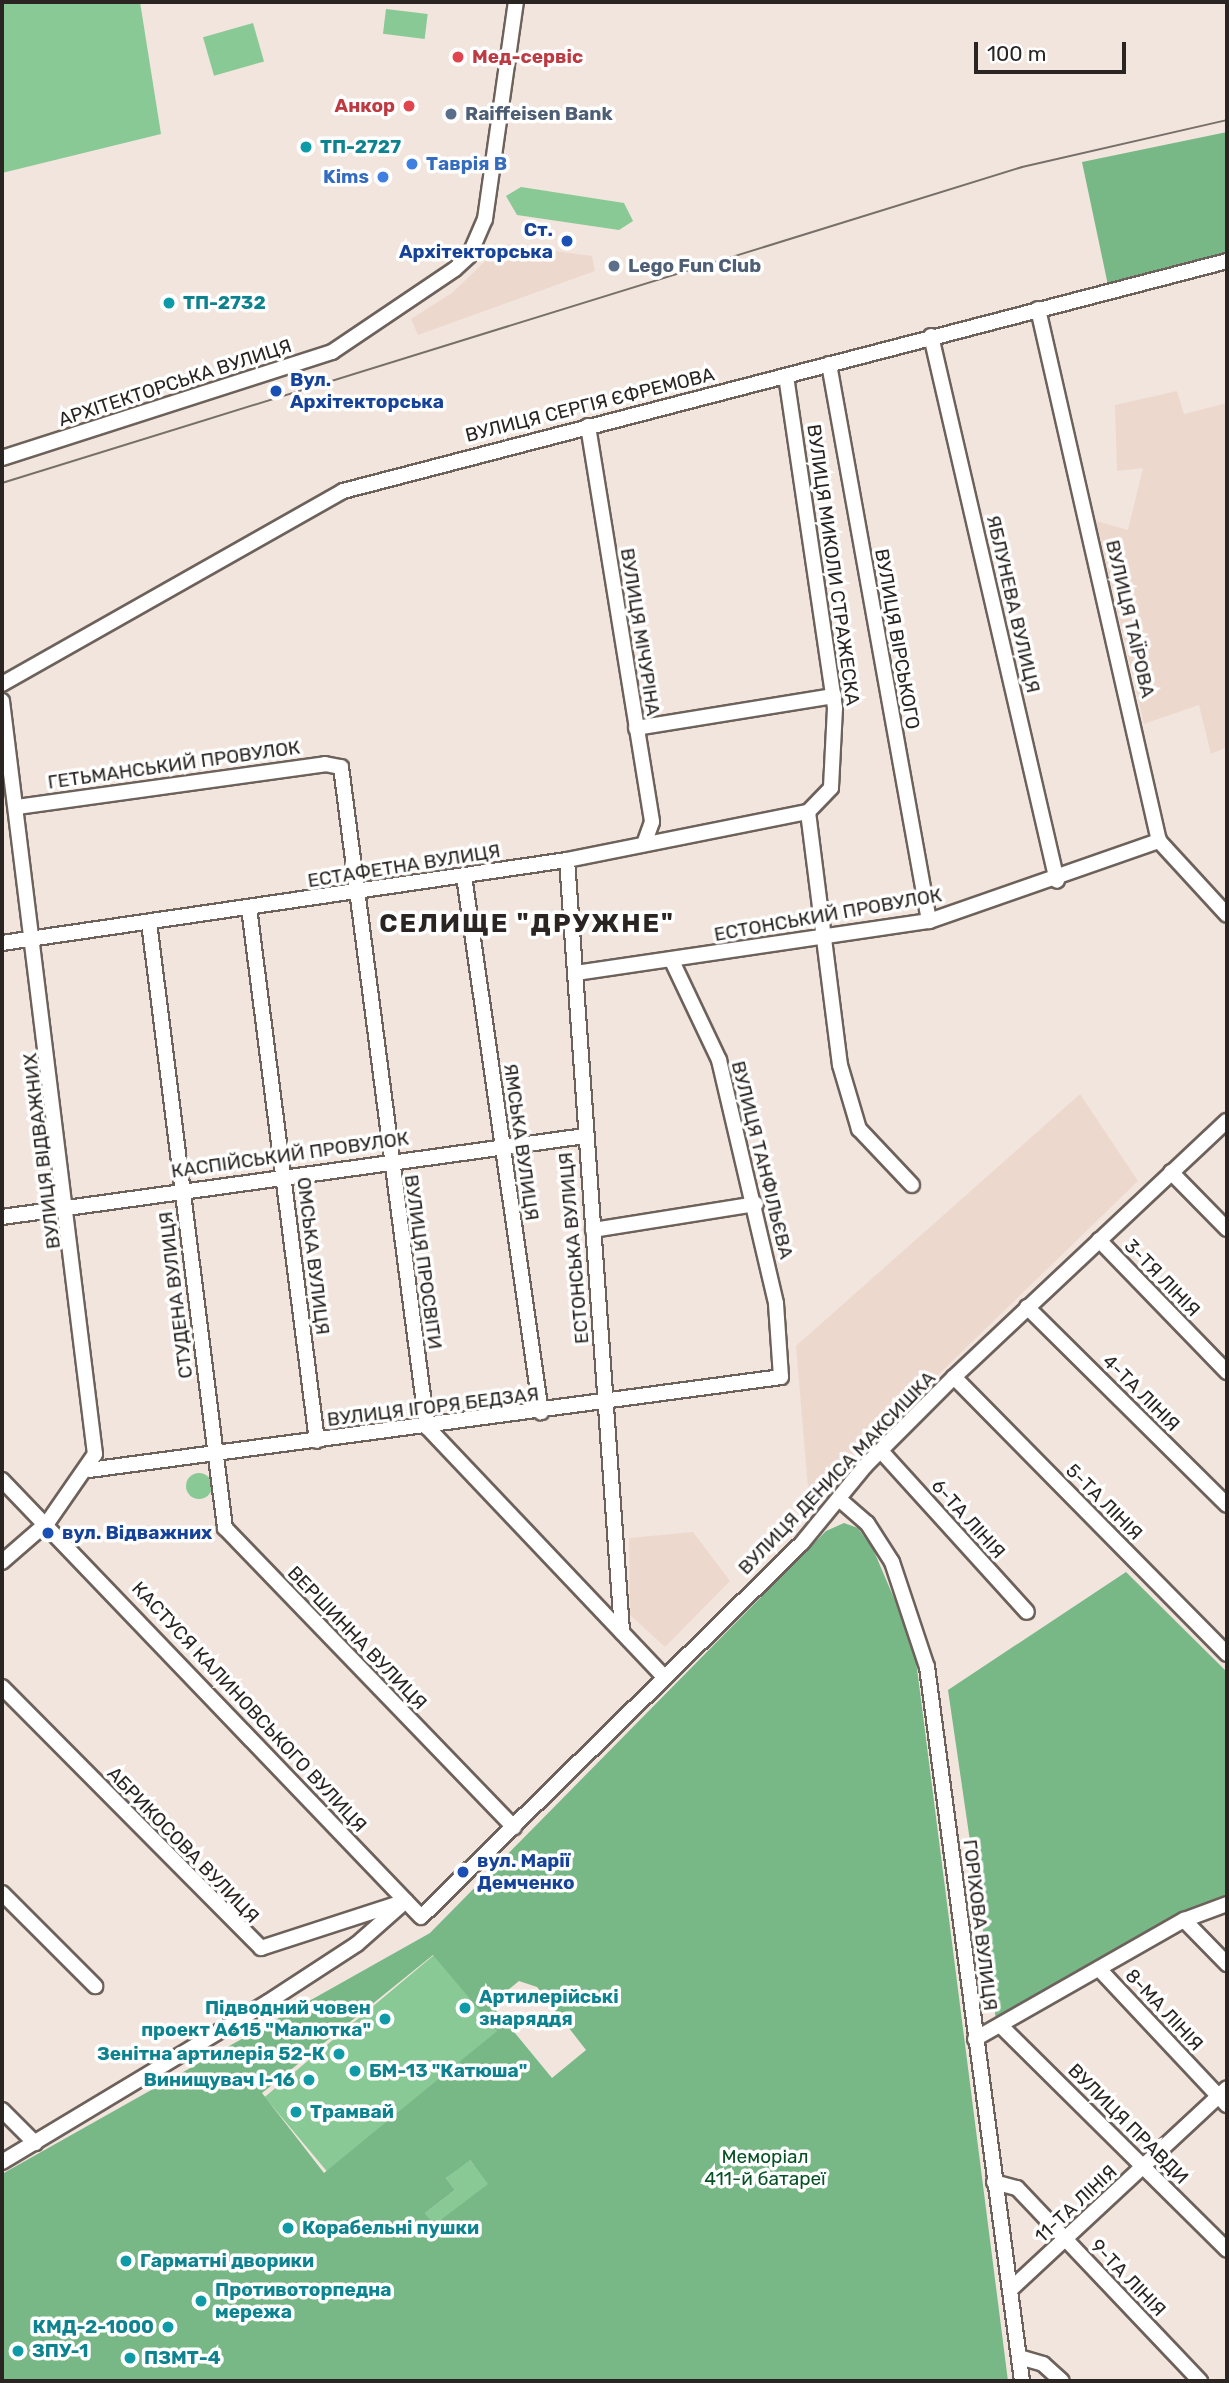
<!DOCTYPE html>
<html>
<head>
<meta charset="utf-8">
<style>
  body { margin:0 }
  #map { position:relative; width:1229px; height:2383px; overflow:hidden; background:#f2e5dd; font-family:Rubik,sans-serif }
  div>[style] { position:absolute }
  .built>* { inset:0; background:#edd8ce }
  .green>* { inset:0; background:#89c996; transform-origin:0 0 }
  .round { border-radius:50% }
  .forest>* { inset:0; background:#78b886 }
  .roads { filter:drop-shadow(2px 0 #6d625b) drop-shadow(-2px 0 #6d625b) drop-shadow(0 2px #6d625b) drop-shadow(0 -2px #6d625b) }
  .minor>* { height:14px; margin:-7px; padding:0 7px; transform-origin:7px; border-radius:7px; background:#fff }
  .tram>* { height:2px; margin:-1px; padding:0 1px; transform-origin:1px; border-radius:1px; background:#776f6a }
  .dots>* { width:19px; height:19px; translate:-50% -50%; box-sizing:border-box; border:4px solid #fff; border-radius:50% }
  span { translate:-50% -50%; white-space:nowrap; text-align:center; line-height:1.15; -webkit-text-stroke:7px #fff; paint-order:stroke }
  .health-label { font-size:19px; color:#be3a42; font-weight:700 }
  .left { translate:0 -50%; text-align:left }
  .right { translate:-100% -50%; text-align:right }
  .service-label { font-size:19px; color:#4e5e75; font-weight:700 }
  .culture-label { font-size:19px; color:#0d838f; font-weight:700 }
  .shop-label { font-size:19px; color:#366cbe; font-weight:700 }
  .transit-label { font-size:19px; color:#164399; font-weight:700 }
  .street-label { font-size:19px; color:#2a2522 }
  .park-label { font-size:19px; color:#055124 }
  .district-label { font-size:26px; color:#2a2522; font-weight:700; letter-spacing:2px }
  .frame { position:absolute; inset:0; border:4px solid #2a2522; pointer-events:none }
  .scale { position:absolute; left:974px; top:42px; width:152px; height:32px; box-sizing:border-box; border:4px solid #2a2522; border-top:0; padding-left:9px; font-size:21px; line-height:24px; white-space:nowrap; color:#2a2522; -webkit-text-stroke:5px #fff; paint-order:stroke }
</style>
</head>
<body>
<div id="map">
  <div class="built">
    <div style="clip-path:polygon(503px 244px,592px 256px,595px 271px,418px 335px,411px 319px,452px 293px)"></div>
    <div style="clip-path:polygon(1177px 391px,1184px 414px,1227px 403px,1227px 747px,1211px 754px,1199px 705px,1144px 724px,1096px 521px,1128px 530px,1143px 468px,1117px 471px,1115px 405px)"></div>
    <div style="clip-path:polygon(1080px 1094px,1138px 1181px,809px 1500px,796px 1346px)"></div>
    <div style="clip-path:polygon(693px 1532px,730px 1581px,665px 1647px,630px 1615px,629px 1538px)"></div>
  </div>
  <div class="green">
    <div style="clip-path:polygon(2px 2px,140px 2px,161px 134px,2px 173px)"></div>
    <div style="left:386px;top:9px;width:42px;height:25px;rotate:7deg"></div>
    <div style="left:253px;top:23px;width:40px;height:52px;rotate:74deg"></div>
    <div style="clip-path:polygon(521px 187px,624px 203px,633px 221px,619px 230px,517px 215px,506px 196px)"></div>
    <div class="round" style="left:186px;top:1473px;width:26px;height:26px"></div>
    <div style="left:434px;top:1955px;width:99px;height:221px;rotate:50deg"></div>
    <div style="clip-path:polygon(469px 2159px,489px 2184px,434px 2226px,425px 2213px,455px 2190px,446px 2178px)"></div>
  </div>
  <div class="forest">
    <div style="clip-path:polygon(1227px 132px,1227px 253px,1109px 290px,1082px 162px)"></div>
    <div style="clip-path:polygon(evenodd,844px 1523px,858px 1528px,873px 1549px,914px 1645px,1008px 2381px,2px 2381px,2px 2174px,430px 1933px,826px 1531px,844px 1523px,433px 1955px,497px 2031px,324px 2173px,262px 2093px,433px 1955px,844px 1523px,519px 1981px,537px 1987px,586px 2050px,552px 2078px,491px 2004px,519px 1981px,844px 1523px,470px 2160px,488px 2184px,434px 2225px,425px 2213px,455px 2190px,446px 2178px,470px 2160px)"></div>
    <div style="clip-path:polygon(1126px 1572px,1227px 1672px,1227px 1896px,1178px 1916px,996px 2020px,948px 1690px)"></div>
  </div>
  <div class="roads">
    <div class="minor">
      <div style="left:1038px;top:309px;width:546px;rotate:77.19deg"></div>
      <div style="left:1159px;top:841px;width:100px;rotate:47.4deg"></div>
      <div style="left:931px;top:336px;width:559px;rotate:76.98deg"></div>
      <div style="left:829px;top:364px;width:566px;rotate:79.82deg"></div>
      <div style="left:786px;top:376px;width:336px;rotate:81.6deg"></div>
      <div style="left:835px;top:708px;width:80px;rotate:92.9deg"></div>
      <div style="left:831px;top:788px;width:33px;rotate:134deg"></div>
      <div style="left:808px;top:812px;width:255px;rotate:82.8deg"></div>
      <div style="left:840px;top:1065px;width:67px;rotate:73.5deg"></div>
      <div style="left:859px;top:1129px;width:77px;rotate:46.6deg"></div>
      <div style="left:588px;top:426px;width:401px;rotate:80.8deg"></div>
      <div style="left:652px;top:822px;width:20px;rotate:110deg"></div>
      <div style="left:2px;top:458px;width:347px;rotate:-17.8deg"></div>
      <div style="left:332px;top:352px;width:148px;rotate:-34deg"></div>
      <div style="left:455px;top:269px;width:19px;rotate:-43deg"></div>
      <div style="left:469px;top:256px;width:40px;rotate:-66.6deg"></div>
      <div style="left:485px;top:219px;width:219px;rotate:-81.9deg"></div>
      <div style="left:2px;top:684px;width:392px;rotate:-29.5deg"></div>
      <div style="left:343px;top:491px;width:913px;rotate:-14.58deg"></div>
      <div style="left:2px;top:701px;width:759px;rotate:82.96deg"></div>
      <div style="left:95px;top:1454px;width:83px;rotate:124.7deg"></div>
      <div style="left:48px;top:1522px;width:61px;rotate:139deg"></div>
      <div style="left:636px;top:728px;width:201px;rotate:-9.2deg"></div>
      <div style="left:17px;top:807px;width:311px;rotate:-7.9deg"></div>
      <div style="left:325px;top:764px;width:16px;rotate:11deg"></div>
      <div style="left:341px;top:767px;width:666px;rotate:82.58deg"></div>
      <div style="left:427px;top:1427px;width:344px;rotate:46.5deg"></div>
      <div style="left:567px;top:860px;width:774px;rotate:85.92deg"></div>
      <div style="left:464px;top:876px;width:542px;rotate:81.83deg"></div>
      <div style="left:249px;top:908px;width:537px;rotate:82.73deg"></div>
      <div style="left:149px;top:922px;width:611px;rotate:82.85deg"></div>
      <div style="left:225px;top:1528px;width:416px;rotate:46deg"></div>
      <div style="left:2px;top:943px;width:571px;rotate:-8.36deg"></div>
      <div style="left:567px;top:860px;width:246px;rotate:-11.3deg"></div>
      <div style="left:576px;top:973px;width:357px;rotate:-8.4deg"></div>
      <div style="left:929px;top:921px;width:244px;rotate:-19.2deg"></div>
      <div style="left:1171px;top:1172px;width:80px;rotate:45.5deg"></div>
      <div style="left:2px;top:1217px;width:589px;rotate:-7.91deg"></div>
      <div style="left:593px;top:1230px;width:165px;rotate:-9.1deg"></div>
      <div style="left:1099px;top:1240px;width:184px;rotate:45.9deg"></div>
      <div style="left:1027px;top:1307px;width:281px;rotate:44.7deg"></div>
      <div style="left:954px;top:1377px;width:389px;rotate:45.4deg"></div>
      <div style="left:881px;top:1451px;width:217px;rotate:47.8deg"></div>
      <div style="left:89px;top:1470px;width:698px;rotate:-7.65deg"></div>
      <div style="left:781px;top:1377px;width:74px;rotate:-93.9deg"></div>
      <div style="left:776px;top:1303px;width:250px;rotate:-103.2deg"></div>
      <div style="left:719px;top:1060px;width:110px;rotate:-115.4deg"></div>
      <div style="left:2px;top:1480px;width:605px;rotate:46.2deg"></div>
      <div style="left:421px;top:1917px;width:534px;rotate:-44.47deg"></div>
      <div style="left:802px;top:1543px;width:99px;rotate:-50.7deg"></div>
      <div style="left:865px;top:1466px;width:126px;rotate:-45deg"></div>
      <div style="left:954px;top:1377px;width:374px;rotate:-43.2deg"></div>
      <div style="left:839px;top:1499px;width:37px;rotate:41deg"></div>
      <div style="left:867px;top:1523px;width:46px;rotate:57.3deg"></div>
      <div style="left:892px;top:1562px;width:111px;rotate:71.6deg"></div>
      <div style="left:927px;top:1667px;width:720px;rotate:82.42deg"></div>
      <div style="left:2px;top:1687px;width:368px;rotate:45.2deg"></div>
      <div style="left:261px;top:1948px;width:152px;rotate:-18deg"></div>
      <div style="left:2px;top:1893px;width:132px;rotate:45deg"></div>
      <div style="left:1184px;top:1920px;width:62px;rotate:45.7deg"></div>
      <div style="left:1101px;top:1971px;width:184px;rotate:46.8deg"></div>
      <div style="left:1001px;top:2026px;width:318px;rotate:44.7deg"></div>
      <div style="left:975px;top:2039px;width:241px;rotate:-29.7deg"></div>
      <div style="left:1184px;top:1920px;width:46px;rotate:-20.4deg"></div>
      <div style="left:2px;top:2110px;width:47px;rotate:45deg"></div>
      <div style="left:2px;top:2162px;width:310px;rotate:-31deg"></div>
      <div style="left:268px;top:2002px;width:106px;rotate:-33.1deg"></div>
      <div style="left:357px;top:1944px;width:57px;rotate:-41.5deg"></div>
      <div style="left:994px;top:2182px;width:24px;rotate:15deg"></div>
      <div style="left:1017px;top:2188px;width:266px;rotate:46.5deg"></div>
      <div style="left:1011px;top:2289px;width:295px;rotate:-42.9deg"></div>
      <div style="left:1019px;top:2357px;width:25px;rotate:16deg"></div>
      <div style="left:1043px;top:2364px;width:25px;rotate:42deg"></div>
    </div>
  </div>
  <div class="tram">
    <div style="left:2px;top:483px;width:1068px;rotate:-17.21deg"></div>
    <div style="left:1022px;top:167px;width:210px;rotate:-12.9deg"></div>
  </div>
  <div class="dots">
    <div style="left:458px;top:57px;background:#e0444e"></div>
    <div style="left:409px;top:106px;background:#e0444e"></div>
    <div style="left:451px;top:114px;background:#5c6f8a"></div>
    <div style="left:306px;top:147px;background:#0f9aa8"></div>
    <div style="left:412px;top:164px;background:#3f7fe0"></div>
    <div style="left:383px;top:177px;background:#3f7fe0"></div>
    <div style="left:567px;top:241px;background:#1a4fb4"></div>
    <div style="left:614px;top:266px;background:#5c6f8a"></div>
    <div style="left:169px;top:303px;background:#0f9aa8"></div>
    <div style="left:276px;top:391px;background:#1a4fb4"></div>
    <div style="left:48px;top:1533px;background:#1a4fb4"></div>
    <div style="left:463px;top:1872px;background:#1a4fb4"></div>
    <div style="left:465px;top:2008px;background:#0f9aa8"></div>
    <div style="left:385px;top:2019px;background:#0f9aa8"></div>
    <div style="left:339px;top:2054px;background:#0f9aa8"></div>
    <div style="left:355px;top:2071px;background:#0f9aa8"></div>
    <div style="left:309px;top:2080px;background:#0f9aa8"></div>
    <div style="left:296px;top:2112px;background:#0f9aa8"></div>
    <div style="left:288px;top:2228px;background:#0f9aa8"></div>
    <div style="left:126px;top:2261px;background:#0f9aa8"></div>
    <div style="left:201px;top:2301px;background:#0f9aa8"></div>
    <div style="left:168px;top:2327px;background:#0f9aa8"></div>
    <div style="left:18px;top:2351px;background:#0f9aa8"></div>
    <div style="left:130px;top:2358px;background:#0f9aa8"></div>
  </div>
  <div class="health-label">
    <span class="left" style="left:472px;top:57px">Мед-сервіс</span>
    <span class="right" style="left:395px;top:106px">Анкор</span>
  </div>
  <div class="service-label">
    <span class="left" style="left:465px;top:114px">Raiffeisen Bank</span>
    <span class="left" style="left:628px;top:266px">Lego Fun Club</span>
  </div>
  <div class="culture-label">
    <span class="left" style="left:320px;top:147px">ТП-2727</span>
    <span class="left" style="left:183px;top:303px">ТП-2732</span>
    <span class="left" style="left:479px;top:2008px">Артилерійські<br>знаряддя</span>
    <span class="right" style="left:371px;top:2019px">Підводний човен<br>проект А615 "Малютка"</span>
    <span class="right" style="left:325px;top:2054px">Зенітна артилерія 52-К</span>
    <span class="left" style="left:369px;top:2071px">БМ-13 "Катюша"</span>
    <span class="right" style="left:295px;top:2080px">Винищувач І-16</span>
    <span class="left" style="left:310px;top:2112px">Трамвай</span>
    <span class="left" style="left:302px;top:2228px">Корабельні пушки</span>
    <span class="left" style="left:140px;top:2261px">Гарматні дворики</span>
    <span class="left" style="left:215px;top:2301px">Противоторпедна<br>мережа</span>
    <span class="right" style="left:154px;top:2327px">КМД-2-1000</span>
    <span class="left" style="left:32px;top:2351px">ЗПУ-1</span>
    <span class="left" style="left:144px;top:2358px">ПЗМТ-4</span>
  </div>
  <div class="shop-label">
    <span class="left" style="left:426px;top:164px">Таврія В</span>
    <span class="right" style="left:369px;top:177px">Kims</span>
  </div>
  <div class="transit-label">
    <span class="right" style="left:553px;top:241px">Ст.<br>Архітекторська</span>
    <span class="left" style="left:290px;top:391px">Вул.<br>Архітекторська</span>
    <span class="left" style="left:62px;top:1533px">вул. Відважних</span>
    <span class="left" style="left:477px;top:1872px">вул. Марії<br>Демченко</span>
  </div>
  <div class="street-label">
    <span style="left:175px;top:383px;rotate:-18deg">АРХІТЕКТОРСЬКА ВУЛИЦЯ</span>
    <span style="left:590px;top:405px;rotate:-14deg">ВУЛИЦЯ СЕРГІЯ ЄФРЕМОВА</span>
    <span style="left:833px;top:565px;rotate:82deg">ВУЛИЦЯ МИКОЛИ СТРАЖЕСКА</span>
    <span style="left:1013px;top:604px;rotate:77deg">ЯБЛУНЕВА ВУЛИЦЯ</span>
    <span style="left:1130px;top:619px;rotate:77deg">ВУЛИЦЯ ТАЇРОВА</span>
    <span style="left:640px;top:632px;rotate:81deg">ВУЛИЦЯ МІЧУРІНА</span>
    <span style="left:897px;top:639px;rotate:80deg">ВУЛИЦЯ ВІРСЬКОГО</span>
    <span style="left:174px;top:765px;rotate:-8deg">ГЕТЬМАНСЬКИЙ ПРОВУЛОК</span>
    <span style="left:404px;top:866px;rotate:-9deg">ЕСТАФЕТНА ВУЛИЦЯ</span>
    <span style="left:828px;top:915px;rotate:-10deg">ЕСТОНСЬКИЙ ПРОВУЛОК</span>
    <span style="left:521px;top:1142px;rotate:82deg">ЯМСЬКА ВУЛИЦЯ</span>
    <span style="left:42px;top:1151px;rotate:-97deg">ВУЛИЦЯ ВІДВАЖНИХ</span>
    <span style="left:290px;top:1155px;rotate:-8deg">КАСПІЙСЬКИЙ ПРОВУЛОК</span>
    <span style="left:762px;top:1160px;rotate:76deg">ВУЛИЦЯ ТАНФІЛЬЄВА</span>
    <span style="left:574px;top:1248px;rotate:-95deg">ЕСТОНСЬКА ВУЛИЦЯ</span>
    <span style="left:313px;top:1256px;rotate:83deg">ОМСЬКА ВУЛИЦЯ</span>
    <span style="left:423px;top:1262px;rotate:82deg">ВУЛИЦЯ ПРОСВІТИ</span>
    <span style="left:1162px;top:1278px;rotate:46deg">3-ТЯ ЛІНІЯ</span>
    <span style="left:176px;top:1295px;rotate:-97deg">СТУДЕНА ВУЛИЦЯ</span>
    <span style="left:1141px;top:1393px;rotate:45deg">4-ТА ЛІНІЯ</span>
    <span style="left:433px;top:1407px;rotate:-7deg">ВУЛИЦЯ ІГОРЯ БЕДЗАЯ</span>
    <span style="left:837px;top:1473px;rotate:-46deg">ВУЛИЦЯ ДЕНИСА МАКСИШКА</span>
    <span style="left:1104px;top:1502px;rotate:45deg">5-ТА ЛІНІЯ</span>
    <span style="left:968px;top:1519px;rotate:48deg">6-ТА ЛІНІЯ</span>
    <span style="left:357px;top:1638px;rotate:46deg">ВЕРШИННА ВУЛИЦЯ</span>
    <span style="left:249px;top:1707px;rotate:47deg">КАСТУСЯ КАЛИНОВСЬКОГО ВУЛИЦЯ</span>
    <span style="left:183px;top:1845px;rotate:46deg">АБРИКОСОВА ВУЛИЦЯ</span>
    <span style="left:980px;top:1925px;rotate:83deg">ГОРІХОВА ВУЛИЦЯ</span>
    <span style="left:1164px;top:2010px;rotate:47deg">8-МА ЛІНІЯ</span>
    <span style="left:1128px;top:2124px;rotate:45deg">ВУЛИЦЯ ПРАВДИ</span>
    <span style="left:1076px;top:2204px;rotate:-43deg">11-ТА ЛІНІЯ</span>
    <span style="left:1128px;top:2278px;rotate:46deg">9-ТА ЛІНІЯ</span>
  </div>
  <div class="park-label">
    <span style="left:765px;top:2168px">Меморіал<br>411-й батареї</span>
  </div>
  <div class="district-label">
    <span style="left:527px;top:924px">СЕЛИЩЕ "ДРУЖНЕ"</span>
  </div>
  <div class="frame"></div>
  <div class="scale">100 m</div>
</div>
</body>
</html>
